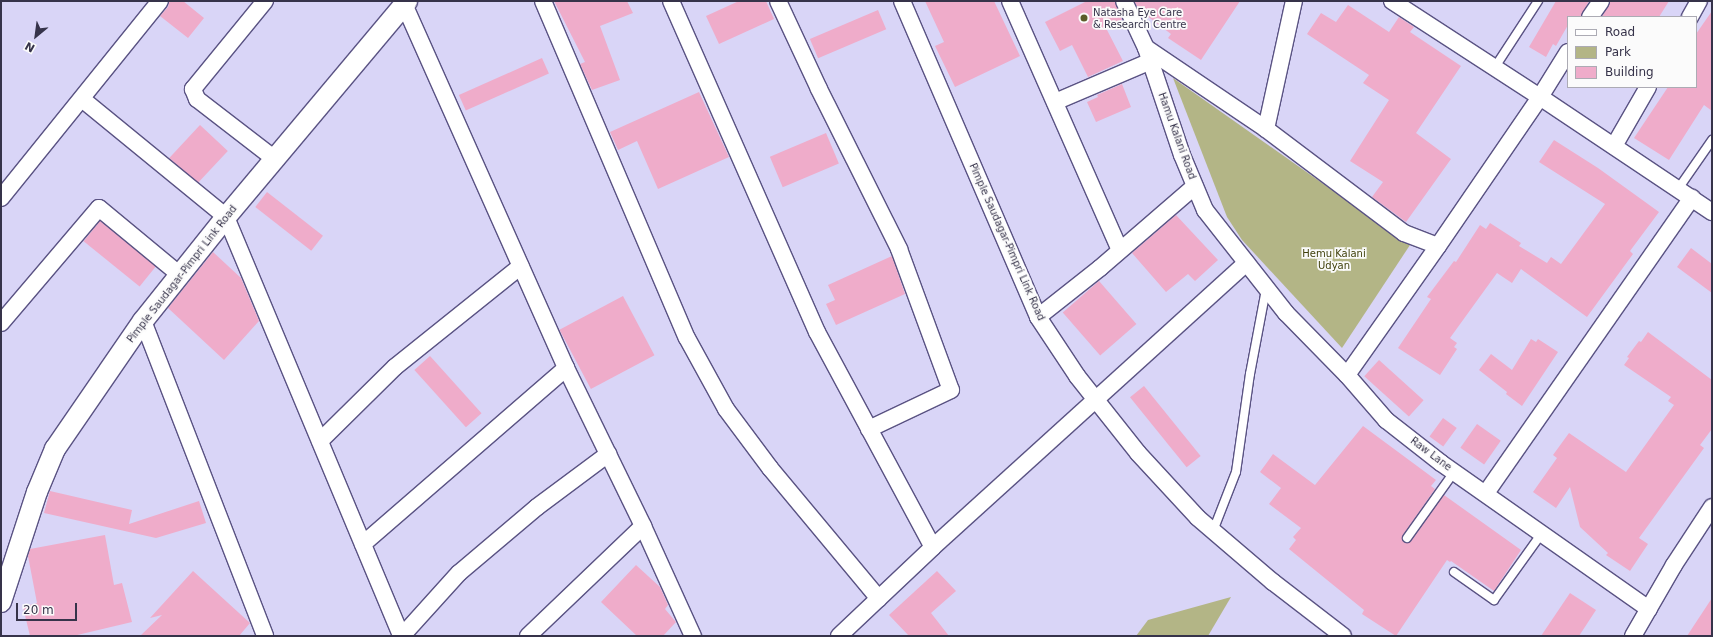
<!DOCTYPE html>
<html>
<head>
<meta charset="utf-8">
<style>
  body { margin:0 }
  #map { position:relative; width:1713px; height:637px; overflow:hidden; background:#d9d5f7; font-family:"DejaVu Sans",sans-serif }
  div>[style] { position:absolute }
  .green>* { inset:0; background:#b3b586 }
  .building>* { inset:0; background:#efacca; transform-origin:0 0 }
  .roads { filter:drop-shadow(1px 0 #5a5383) drop-shadow(-1px 0 #5a5383) drop-shadow(0 1px #5a5383) drop-shadow(0 -1px #5a5383) }
  .service>* { height:8px; margin:-4px; padding:0 4px; transform-origin:4px; border-radius:4px; background:#fff }
  .minor>* { height:16px; margin:-8px; padding:0 8px; transform-origin:8px; border-radius:8px; background:#fff }
  .tertiary>* { height:20px; margin:-10px; padding:0 10px; transform-origin:10px; border-radius:10px; background:#fff }
  .dots>* { width:11px; height:11px; translate:-50% -50%; box-sizing:border-box; border:2px solid #fbfbfb; border-radius:50% }
  span { translate:-50% -50%; white-space:nowrap; text-align:center; line-height:1.15; -webkit-text-stroke:3.5px #fbfbfb; paint-order:stroke }
  .poi-label { font-size:10px; color:#36334a }
  .left { translate:0 -50%; text-align:left }
  .street-label { font-size:10px; color:#36334a }
  .park-label { font-size:10px; color:#40410c }
  .frame { position:absolute; inset:0; border:2px solid #36334a; pointer-events:none }
  .legend { position:absolute; left:1567px; top:16px; width:130px; height:72px; box-sizing:border-box; background:#fbfbfb; border:1px solid #acabb4; margin:0; padding:5px 7px; list-style:none; font-size:12px; color:#36334a }
  .legend li { display:flex; align-items:center; gap:8px; height:20px }
  .legend b { width:20px; border:1px solid #acabb4 }
  .north { position:absolute; left:16px; top:16px; width:40px; height:40px; -webkit-text-stroke:3px #fbfbfb; paint-order:stroke; rotate:209deg; font-size:11px; font-weight:700; line-height:16px; text-align:center; color:#36334a }
  .north::after { content:''; display:block; margin:auto; width:14px; height:18px; background:#36334a; clip-path:polygon(50% 0,100% 100%,50% 72%,0 100%) }
  .scale { position:absolute; left:16px; top:603px; width:61px; height:18px; box-sizing:border-box; border:2px solid #36334a; border-top:0; padding-left:5px; font-size:12px; line-height:14px; white-space:nowrap; color:#36334a; -webkit-text-stroke:3px #fbfbfb; paint-order:stroke }
</style>
</head>
<body>
<div id="map">
  <div class="green">
    <div style="clip-path:polygon(1173px 78px,1410px 245px,1342px 348px,1242px 240px,1227px 217px)"></div>
    <div style="clip-path:polygon(1231px 597px,1208px 636px,1136px 636px,1148px 620px)"></div>
  </div>
  <div class="building">
    <div style="clip-path:polygon(169px 1px,183px 1px,204px 18px,188px 38px,160px 16px,168px 7px)"></div>
    <div style="clip-path:polygon(554px 1px,627px 1px,633px 13px,600px 26px,620px 80px,592px 90px,580px 64px,585px 62px)"></div>
    <div style="clip-path:polygon(739px 1px,766px 1px,774px 19px,719px 44px,706px 16px)"></div>
    <div style="clip-path:polygon(925px 1px,994px 1px,1020px 56px,955px 87px,935px 46px,944px 42px)"></div>
    <div style="clip-path:polygon(1087px 1px,1115px 1px,1122px 20px,1106px 28px,1123px 61px,1088px 77px,1072px 45px,1060px 51px,1045px 22px)"></div>
    <div style="clip-path:polygon(1134px 1px,1240px 1px,1201px 60px,1168px 38px,1171px 34px,1139px 10px)"></div>
    <div style="clip-path:polygon(1556px 1px,1589px 1px,1581px 17px,1568px 17px,1568px 25px,1556px 46px,1553px 44px,1546px 57px,1529px 47px)"></div>
    <div style="clip-path:polygon(1610px 1px,1669px 1px,1659px 17px,1602px 17px)"></div>
    <div style="clip-path:polygon(1348px 5px,1389px 32px,1399px 17px,1414px 27px,1410px 32px,1461px 66px,1416px 133px,1451px 159px,1406px 222px,1372px 197px,1383px 182px,1350px 161px,1389px 100px,1363px 83px,1369px 75px,1307px 34px,1321px 13px,1336px 22px)"></div>
    <div style="left:878px;top:10px;width:21px;height:74px;rotate:67deg"></div>
    <div style="clip-path:polygon(1712px 11px,1712px 111px,1704px 105px,1669px 160px,1634px 138px,1668px 87px,1696px 87px,1696px 34px)"></div>
    <div style="left:542px;top:58px;width:17px;height:91px;rotate:66deg"></div>
    <div style="clip-path:polygon(1122px 84px,1131px 107px,1096px 122px,1087px 102px,1098px 97px,1097px 95px)"></div>
    <div style="clip-path:polygon(699px 92px,729px 157px,658px 189px,637px 141px,618px 150px,610px 132px)"></div>
    <div style="left:200px;top:125px;width:38px;height:45px;rotate:43deg"></div>
    <div style="left:826px;top:133px;width:33px;height:61px;rotate:67deg"></div>
    <div style="clip-path:polygon(1554px 140px,1598px 168px,1659px 212px,1630px 251px,1633px 254px,1587px 317px,1521px 269px,1512px 283px,1497px 273px,1450px 338px,1457px 343px,1454px 347px,1457px 349px,1440px 375px,1398px 348px,1431px 299px,1427px 297px,1454px 261px,1456px 262px,1480px 225px,1486px 229px,1490px 223px,1521px 243px,1519px 246px,1547px 263px,1551px 257px,1561px 264px,1605px 204px,1539px 162px)"></div>
    <div style="left:267px;top:192px;width:71px;height:19px;rotate:38deg"></div>
    <div style="clip-path:polygon(1176px 215px,1218px 260px,1195px 281px,1188px 274px,1166px 292px,1132px 253px)"></div>
    <div style="left:100px;top:221px;width:72px;height:26px;rotate:39deg"></div>
    <div style="clip-path:polygon(1691px 248px,1712px 264px,1712px 293px,1677px 267px)"></div>
    <div style="clip-path:polygon(213px 252px,241px 278px,259px 321px,224px 360px,168px 308px)"></div>
    <div style="clip-path:polygon(892px 256px,905px 294px,836px 325px,826px 304px,835px 300px,828px 285px)"></div>
    <div style="left:1099px;top:281px;width:57px;height:48px;rotate:49deg"></div>
    <div style="left:623px;top:296px;width:67px;height:72px;rotate:62deg"></div>
    <div style="clip-path:polygon(1648px 332px,1712px 380px,1712px 429px,1700px 445px,1704px 448px,1639px 538px,1648px 544px,1630px 571px,1606px 555px,1608px 553px,1580px 527px,1570px 487px,1556px 508px,1533px 492px,1557px 458px,1553px 455px,1569px 433px,1626px 472px,1674px 405px,1668px 401px,1671px 397px,1624px 365px,1629px 358px,1627px 357px,1639px 341px,1641px 342px)"></div>
    <div style="clip-path:polygon(1531px 339px,1536px 342px,1538px 339px,1558px 352px,1522px 406px,1506px 394px,1507px 392px,1479px 370px,1491px 354px,1512px 370px)"></div>
    <div style="left:430px;top:356px;width:77px;height:21px;rotate:48deg"></div>
    <div style="left:1379px;top:360px;width:60px;height:22px;rotate:42deg"></div>
    <div style="left:1144px;top:386px;width:90px;height:18px;rotate:51deg"></div>
    <div style="left:1443px;top:418px;width:17px;height:23px;rotate:36deg"></div>
    <div style="left:1477px;top:424px;width:29px;height:29px;rotate:35deg"></div>
    <div style="clip-path:polygon(1363px 426px,1436px 480px,1431px 486px,1435px 489px,1403px 535px,1404px 542px,1407px 543px,1411px 541px,1444px 495px,1521px 550px,1494px 591px,1451px 561px,1450px 562px,1447px 560px,1396px 636px,1362px 614px,1364px 610px,1289px 549px,1296px 540px,1293px 537px,1301px 528px,1269px 504px,1281px 488px,1260px 472px,1273px 454px,1315px 485px)"></div>
    <div style="clip-path:polygon(50px 491px,132px 510px,129px 524px,199px 501px,206px 523px,156px 538px,44px 513px)"></div>
    <div style="clip-path:polygon(105px 535px,114px 585px,122px 583px,132px 622px,73px 636px,30px 636px,23px 607px,37px 603px,28px 556px,30px 549px)"></div>
    <div style="clip-path:polygon(636px 565px,660px 587px,668px 605px,665px 609px,676px 622px,663px 636px,637px 636px,601px 602px)"></div>
    <div style="clip-path:polygon(193px 571px,250px 623px,239px 636px,140px 636px,162px 615px,150px 618px)"></div>
    <div style="clip-path:polygon(937px 571px,956px 591px,931px 613px,949px 636px,909px 636px,889px 615px)"></div>
    <div style="clip-path:polygon(1570px 593px,1596px 610px,1579px 636px,1541px 636px)"></div>
    <div style="clip-path:polygon(1712px 598px,1712px 636px,1687px 636px)"></div>
  </div>
  <div class="roads">
    <div class="service">
      <div style="left:1495px;top:67px;width:79px;rotate:-56.9deg"></div>
      <div style="left:1678px;top:189px;width:60px;rotate:-55.2deg"></div>
      <div style="left:1213px;top:531px;width:63px;rotate:-68.7deg"></div>
      <div style="left:1236px;top:472px;width:99px;rotate:-81.9deg"></div>
      <div style="left:1250px;top:374px;width:86px;rotate:-79.3deg"></div>
      <div style="left:1407px;top:538px;width:81px;rotate:-54.5deg"></div>
      <div style="left:1454px;top:572px;width:49px;rotate:35deg"></div>
      <div style="left:1494px;top:600px;width:82px;rotate:-54.4deg"></div>
    </div>
    <div class="minor">
      <div style="left:265px;top:1px;width:114px;rotate:129.3deg"></div>
      <div style="left:193px;top:89px;width:11px;rotate:68deg"></div>
      <div style="left:197px;top:99px;width:98px;rotate:37.6deg"></div>
      <div style="left:543px;top:1px;width:366px;rotate:66.9deg"></div>
      <div style="left:687px;top:338px;width:81px;rotate:61.2deg"></div>
      <div style="left:726px;top:409px;width:74px;rotate:53.3deg"></div>
      <div style="left:770px;top:468px;width:170px;rotate:50.2deg"></div>
      <div style="left:671px;top:1px;width:362px;rotate:66.2deg"></div>
      <div style="left:817px;top:332px;width:244px;rotate:61.7deg"></div>
      <div style="left:778px;top:1px;width:97px;rotate:65deg"></div>
      <div style="left:819px;top:89px;width:179px;rotate:63.4deg"></div>
      <div style="left:899px;top:249px;width:150px;rotate:69.8deg"></div>
      <div style="left:951px;top:390px;width:91px;rotate:154.6deg"></div>
      <div style="left:902px;top:1px;width:344px;rotate:66.7deg"></div>
      <div style="left:1038px;top:317px;width:71px;rotate:56.5deg"></div>
      <div style="left:1077px;top:376px;width:98px;rotate:51.6deg"></div>
      <div style="left:1138px;top:453px;width:88px;rotate:47.3deg"></div>
      <div style="left:1198px;top:518px;width:99px;rotate:40.5deg"></div>
      <div style="left:1273px;top:582px;width:88px;rotate:37.6deg"></div>
      <div style="left:1010px;top:1px;width:272px;rotate:66.2deg"></div>
      <div style="left:1124px;top:1px;width:52px;rotate:64.9deg"></div>
      <div style="left:1146px;top:48px;width:113px;rotate:71.4deg"></div>
      <div style="left:1182px;top:155px;width:60px;rotate:67.3deg"></div>
      <div style="left:1205px;top:210px;width:131px;rotate:51.8deg"></div>
      <div style="left:1286px;top:313px;width:87px;rotate:45.5deg"></div>
      <div style="left:1347px;top:375px;width:60px;rotate:49.1deg"></div>
      <div style="left:1386px;top:420px;width:70px;rotate:38deg"></div>
      <div style="left:1441px;top:463px;width:254px;rotate:35.1deg"></div>
      <div style="left:1392px;top:1px;width:176px;rotate:33deg"></div>
      <div style="left:1540px;top:97px;width:207px;rotate:33.8deg"></div>
      <div style="left:404px;top:4px;width:398px;rotate:66deg"></div>
      <div style="left:566px;top:368px;width:176px;rotate:64deg"></div>
      <div style="left:643px;top:526px;width:121px;rotate:65.6deg"></div>
      <div style="left:1590px;top:17px;width:19px;rotate:-55deg"></div>
      <div style="left:1690px;top:17px;width:18px;rotate:-61deg"></div>
      <div style="left:1146px;top:48px;width:145px;rotate:34deg"></div>
      <div style="left:1266px;top:129px;width:173px;rotate:37deg"></div>
      <div style="left:1404px;top:233px;width:36px;rotate:21deg"></div>
      <div style="left:82px;top:99px;width:186px;rotate:39.3deg"></div>
      <div style="left:226px;top:217px;width:454px;rotate:67.3deg"></div>
      <div style="left:1055px;top:102px;width:104px;rotate:-23.1deg"></div>
      <div style="left:1266px;top:129px;width:131px;rotate:-77.7deg"></div>
      <div style="left:1614px;top:146px;width:68px;rotate:-60deg"></div>
      <div style="left:1px;top:198px;width:253px;rotate:-51.1deg"></div>
      <div style="left:1038px;top:317px;width:79px;rotate:-38.3deg"></div>
      <div style="left:1100px;top:268px;width:125px;rotate:-40.8deg"></div>
      <div style="left:143px;top:321px;width:338px;rotate:68.8deg"></div>
      <div style="left:1px;top:323px;width:151px;rotate:-49.6deg"></div>
      <div style="left:99px;top:208px;width:105px;rotate:39.6deg"></div>
      <div style="left:1347px;top:375px;width:158px;rotate:-54.8deg"></div>
      <div style="left:1438px;top:246px;width:181px;rotate:-55.6deg"></div>
      <div style="left:1540px;top:97px;width:53px;rotate:-58.1deg"></div>
      <div style="left:320px;top:441px;width:105px;rotate:-44.6deg"></div>
      <div style="left:395px;top:367px;width:161px;rotate:-38.7deg"></div>
      <div style="left:1486px;top:493px;width:360px;rotate:-55.1deg"></div>
      <div style="left:363px;top:544px;width:269px;rotate:-40.9deg"></div>
      <div style="left:402px;top:636px;width:85px;rotate:-47.9deg"></div>
      <div style="left:459px;top:573px;width:102px;rotate:-40.2deg"></div>
      <div style="left:537px;top:507px;width:89px;rotate:-36.7deg"></div>
      <div style="left:528px;top:636px;width:159px;rotate:-43.7deg"></div>
      <div style="left:839px;top:636px;width:129px;rotate:-43.4deg"></div>
      <div style="left:933px;top:547px;width:423px;rotate:-42.2deg"></div>
      <div style="left:1633px;top:636px;width:82px;rotate:-60deg"></div>
      <div style="left:1674px;top:565px;width:69px;rotate:-56.8deg"></div>
    </div>
    <div class="tertiary">
      <div style="left:1px;top:602px;width:116px;rotate:-71.9deg"></div>
      <div style="left:37px;top:492px;width:47px;rotate:-67.3deg"></div>
      <div style="left:55px;top:449px;width:155px;rotate:-55.5deg"></div>
      <div style="left:143px;top:321px;width:133px;rotate:-51.4deg"></div>
      <div style="left:226px;top:217px;width:282px;rotate:-50deg"></div>
    </div>
  </div>
  <div class="dots">
    <div style="left:1084px;top:18px;background:#5b5c29"></div>
  </div>
  <div class="poi-label">
    <span class="left" style="left:1093px;top:18px">Natasha Eye Care<br>&amp; Research Centre</span>
  </div>
  <div class="street-label">
    <span style="left:1177px;top:136px;rotate:70deg">Hamu Kalani Road</span>
    <span style="left:1007px;top:242px;rotate:66deg">Pimple Saudagar-Pimpri Link Road</span>
    <span style="left:182px;top:274px;rotate:-52deg">Pimple Saudagar-Pimpri Link Road</span>
    <span style="left:1431px;top:454px;rotate:37deg">Raw Lane</span>
  </div>
  <div class="park-label">
    <span style="left:1334px;top:259px">Hemu Kalani<br>Udyan</span>
  </div>
  <div class="frame"></div>
  <ul class="legend">
  <li><b style="height:5px;background:#fff"></b>Road</li>
  <li><b style="height:11px;background:#b3b586"></b>Park</li>
  <li><b style="height:11px;background:#efacca"></b>Building</li>
  </ul>
  <div class="north">N</div>
  <div class="scale">20 m</div>
</div>
</body>
</html>
